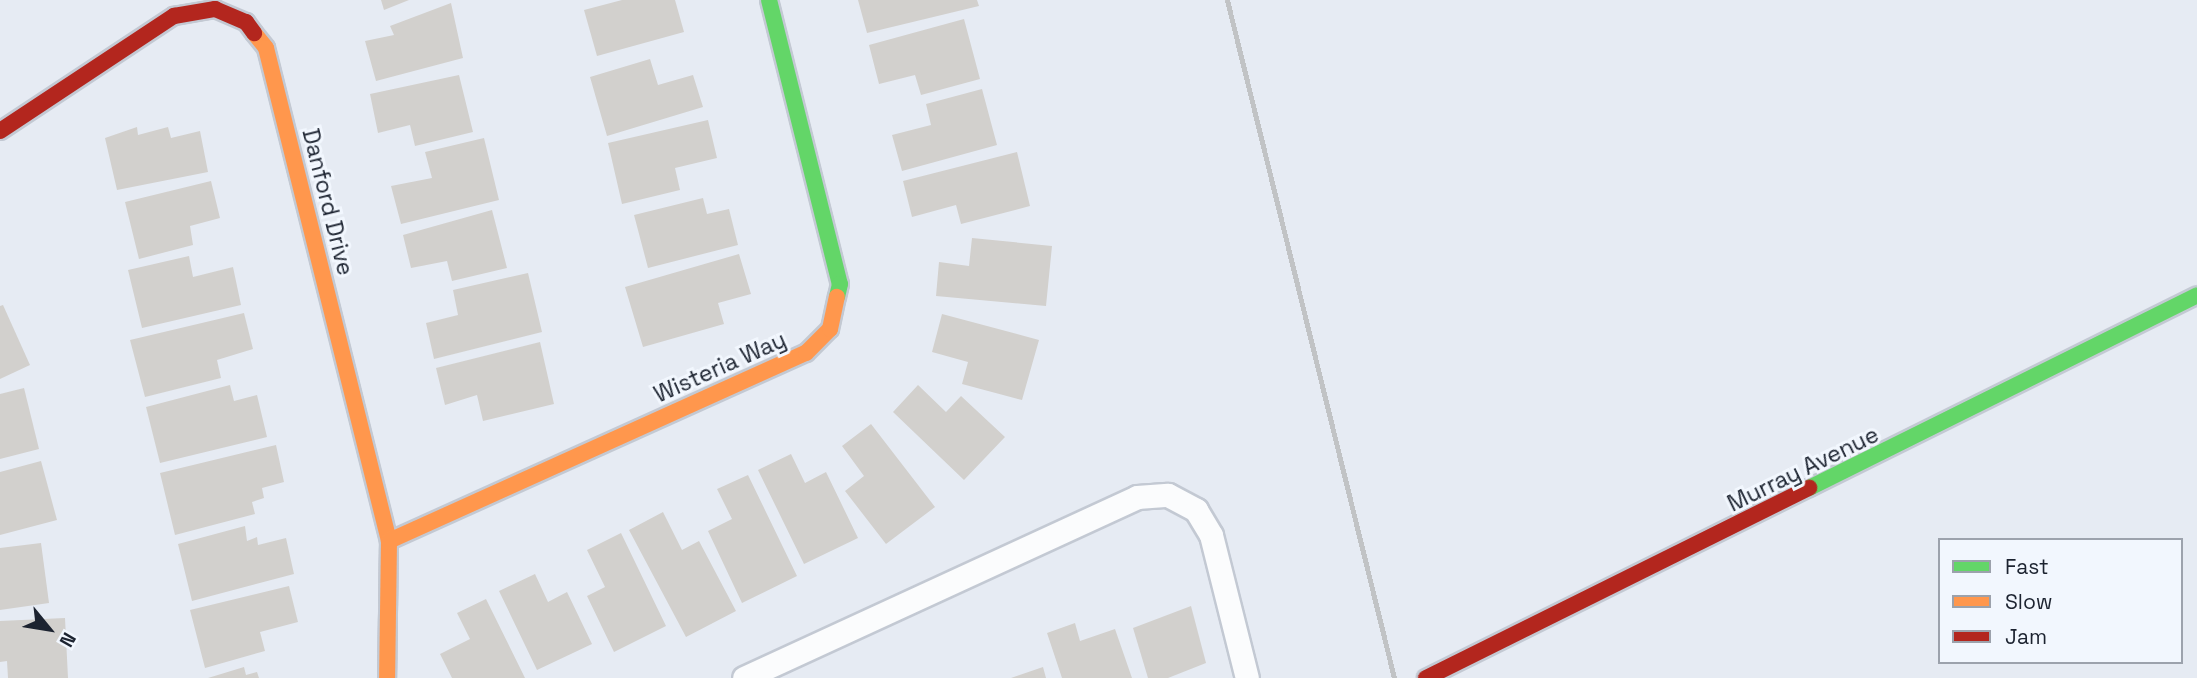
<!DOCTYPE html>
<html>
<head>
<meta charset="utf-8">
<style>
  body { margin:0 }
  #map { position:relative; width:2197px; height:678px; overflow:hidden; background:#e6ebf3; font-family:"Space Grotesk",sans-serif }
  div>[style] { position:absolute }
  .building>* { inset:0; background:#d2d0cd }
  .roads { filter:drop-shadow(2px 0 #c3c9d3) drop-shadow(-2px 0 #c3c9d3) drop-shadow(0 2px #c3c9d3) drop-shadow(0 -2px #c3c9d3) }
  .lane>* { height:23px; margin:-11.5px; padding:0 11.5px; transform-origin:11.5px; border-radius:11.5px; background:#fbfcfd }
  .fast>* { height:16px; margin:-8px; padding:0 8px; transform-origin:8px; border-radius:8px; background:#63d668 }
  .slow>* { height:16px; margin:-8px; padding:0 8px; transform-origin:8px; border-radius:8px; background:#ff974d }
  .jam>* { height:16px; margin:-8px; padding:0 8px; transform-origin:8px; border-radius:8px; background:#b3261e }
  .rail>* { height:5px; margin:-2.5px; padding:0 2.5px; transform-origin:2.5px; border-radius:2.5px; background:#c1c3c5 }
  span { translate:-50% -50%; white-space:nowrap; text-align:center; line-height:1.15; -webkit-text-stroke:6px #f2f7fe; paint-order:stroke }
  .street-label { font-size:23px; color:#1c2330 }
  .legend { position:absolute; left:1938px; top:538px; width:245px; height:126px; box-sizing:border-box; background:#f2f7fe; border:2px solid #9ca2ac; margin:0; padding:9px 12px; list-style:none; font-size:21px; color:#1c2330 }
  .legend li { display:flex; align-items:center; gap:14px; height:35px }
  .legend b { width:35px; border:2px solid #9ca2ac }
  .north { position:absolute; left:14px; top:594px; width:70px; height:70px; -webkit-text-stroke:5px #f2f7fe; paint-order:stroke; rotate:120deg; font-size:19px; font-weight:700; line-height:28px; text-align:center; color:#1c2330 }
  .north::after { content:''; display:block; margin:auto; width:24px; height:32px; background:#1c2330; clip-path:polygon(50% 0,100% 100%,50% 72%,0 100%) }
</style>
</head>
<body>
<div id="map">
  <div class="building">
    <div style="clip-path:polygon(381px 0,409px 0,384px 10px)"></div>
    <div style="clip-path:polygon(622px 0,675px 0,684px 32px,597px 56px,584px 10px)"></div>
    <div style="clip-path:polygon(858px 0,977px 0,979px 6px,867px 33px)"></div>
    <div style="clip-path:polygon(451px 3px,463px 58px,376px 81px,365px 41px,394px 35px,390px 26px)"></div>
    <div style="clip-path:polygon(964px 19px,980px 79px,921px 95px,915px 75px,879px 84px,869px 45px)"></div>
    <div style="clip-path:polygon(650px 59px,658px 85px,693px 75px,703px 107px,607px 136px,590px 77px)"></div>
    <div style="clip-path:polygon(459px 75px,473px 132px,415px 146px,410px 125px,378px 133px,370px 94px)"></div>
    <div style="clip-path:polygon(982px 89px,997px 145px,902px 171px,892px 135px,931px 125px,926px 104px)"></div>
    <div style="clip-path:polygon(708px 120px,717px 158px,675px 168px,680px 190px,622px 204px,608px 143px)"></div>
    <div style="clip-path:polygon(137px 127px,138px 135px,168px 127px,171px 138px,200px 131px,208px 172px,117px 190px,105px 138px)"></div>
    <div style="clip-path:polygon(484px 138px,499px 200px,401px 224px,391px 186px,432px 178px,425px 152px)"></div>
    <div style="clip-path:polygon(1017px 152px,1030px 206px,961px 224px,956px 205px,912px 217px,903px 181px)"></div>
    <div style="clip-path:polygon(211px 181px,220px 218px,190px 226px,193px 245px,139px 259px,125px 202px)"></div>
    <div style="clip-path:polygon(703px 198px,707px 214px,729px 209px,738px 245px,648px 268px,634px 215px)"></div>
    <div style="clip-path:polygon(492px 210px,507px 268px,452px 281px,447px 261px,411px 268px,403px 235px)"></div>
    <div style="clip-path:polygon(972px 238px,1052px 246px,1046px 306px,936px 296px,939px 262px,969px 266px)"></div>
    <div style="clip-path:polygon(739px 254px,751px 294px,718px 303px,724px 324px,643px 347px,625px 287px)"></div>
    <div style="clip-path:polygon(189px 256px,193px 277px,233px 267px,241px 305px,142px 328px,128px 270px)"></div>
    <div style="clip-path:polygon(528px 273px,542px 332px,434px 359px,426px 323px,458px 315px,453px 290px)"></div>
    <div style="clip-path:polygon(3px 305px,30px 365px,0 379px,0 306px)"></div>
    <div style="clip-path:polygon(244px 313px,253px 349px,217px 360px,221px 378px,145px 397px,130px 340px)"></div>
    <div style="clip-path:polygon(942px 314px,1039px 340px,1022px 400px,962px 384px,968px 362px,932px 352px)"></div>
    <div style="clip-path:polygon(540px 342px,554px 404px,483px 421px,477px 395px,445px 405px,436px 368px)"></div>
    <div style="clip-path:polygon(230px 385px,234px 401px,257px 395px,267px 437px,160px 463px,146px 407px)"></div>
    <div style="clip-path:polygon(918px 385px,946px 412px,961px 396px,1005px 437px,964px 480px,893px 412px)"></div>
    <div style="clip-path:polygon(24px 388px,39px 449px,0 459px,0 394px)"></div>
    <div style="clip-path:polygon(871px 424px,935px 507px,886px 544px,845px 491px,864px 476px,842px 446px)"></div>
    <div style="clip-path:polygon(276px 445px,284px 482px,262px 488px,264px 498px,252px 502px,255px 514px,175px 535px,160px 473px)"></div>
    <div style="clip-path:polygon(791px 454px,805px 483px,826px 472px,858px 538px,804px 564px,758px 470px)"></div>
    <div style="clip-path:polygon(41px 461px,57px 520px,0 535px,0 472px)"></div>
    <div style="clip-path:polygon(748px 475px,797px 576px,742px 603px,708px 531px,732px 519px,717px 489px)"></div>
    <div style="clip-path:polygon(663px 512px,682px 550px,699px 541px,736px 611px,686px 637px,629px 530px)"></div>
    <div style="clip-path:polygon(245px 526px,247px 541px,257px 537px,258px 545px,286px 538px,294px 574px,192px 601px,178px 544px)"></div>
    <div style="clip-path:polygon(621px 533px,666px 626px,614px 652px,587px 596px,605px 587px,587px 550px)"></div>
    <div style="clip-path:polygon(41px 543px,49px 603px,0 610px,0 548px)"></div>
    <div style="clip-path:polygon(535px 574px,548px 602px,567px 592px,592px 644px,537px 670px,499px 591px)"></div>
    <div style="clip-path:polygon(289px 586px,298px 622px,260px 632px,265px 651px,205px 668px,190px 610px)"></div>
    <div style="clip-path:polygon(486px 599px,525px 678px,452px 678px,440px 654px,470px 639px,457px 613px)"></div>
    <div style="clip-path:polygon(1191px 606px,1206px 663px,1168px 678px,1148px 678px,1133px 628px)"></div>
    <div style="clip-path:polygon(65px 618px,68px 678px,8px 678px,7px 661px,0 662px,0 621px)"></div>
    <div style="clip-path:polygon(1075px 623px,1080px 641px,1115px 629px,1132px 678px,1062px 678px,1047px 633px)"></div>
    <div style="clip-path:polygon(244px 667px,246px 675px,257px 672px,259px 678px,208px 678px)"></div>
    <div style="clip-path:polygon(1043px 667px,1046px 678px,1011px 678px)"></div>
  </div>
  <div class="roads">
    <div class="lane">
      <div style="left:744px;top:678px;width:433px;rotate:-24.7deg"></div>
      <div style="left:1137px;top:497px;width:31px;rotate:-4deg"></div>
      <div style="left:1168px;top:495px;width:32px;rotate:28deg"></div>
      <div style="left:1196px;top:510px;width:29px;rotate:59deg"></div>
      <div style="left:1211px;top:535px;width:147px;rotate:75.9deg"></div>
    </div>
    <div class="fast">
      <div style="left:769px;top:0;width:293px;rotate:76deg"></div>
      <div style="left:840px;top:284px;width:13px;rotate:103deg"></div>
      <div style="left:1809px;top:488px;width:433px;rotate:-26.4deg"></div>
    </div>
    <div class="slow">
      <div style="left:254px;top:33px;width:19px;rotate:51deg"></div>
      <div style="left:266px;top:48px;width:508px;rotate:75.99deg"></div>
      <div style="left:389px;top:541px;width:137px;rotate:90.8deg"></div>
      <div style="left:389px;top:541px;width:457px;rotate:-24.3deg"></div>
      <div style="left:806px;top:353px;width:34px;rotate:-45deg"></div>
      <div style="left:830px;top:329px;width:33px;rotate:-78deg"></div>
    </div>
    <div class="jam">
      <div style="left:0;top:131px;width:209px;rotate:-33.5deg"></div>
      <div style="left:174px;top:16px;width:42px;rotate:-9.7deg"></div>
      <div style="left:215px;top:9px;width:34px;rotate:23deg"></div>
      <div style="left:246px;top:22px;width:14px;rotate:54deg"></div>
      <div style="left:1426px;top:678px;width:428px;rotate:-26.4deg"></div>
    </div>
  </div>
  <div class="rail">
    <div style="left:1227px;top:0;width:698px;rotate:76.16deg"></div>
  </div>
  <div class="street-label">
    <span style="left:328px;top:202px;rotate:76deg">Danford Drive</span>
    <span style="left:720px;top:367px;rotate:-24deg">Wisteria Way</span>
    <span style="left:1803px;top:469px;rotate:-26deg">Murray Avenue</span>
  </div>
  <ul class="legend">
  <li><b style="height:9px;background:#63d668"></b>Fast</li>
  <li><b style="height:9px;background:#ff974d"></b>Slow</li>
  <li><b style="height:9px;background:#b3261e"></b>Jam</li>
  </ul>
  <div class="north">N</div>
</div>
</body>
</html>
